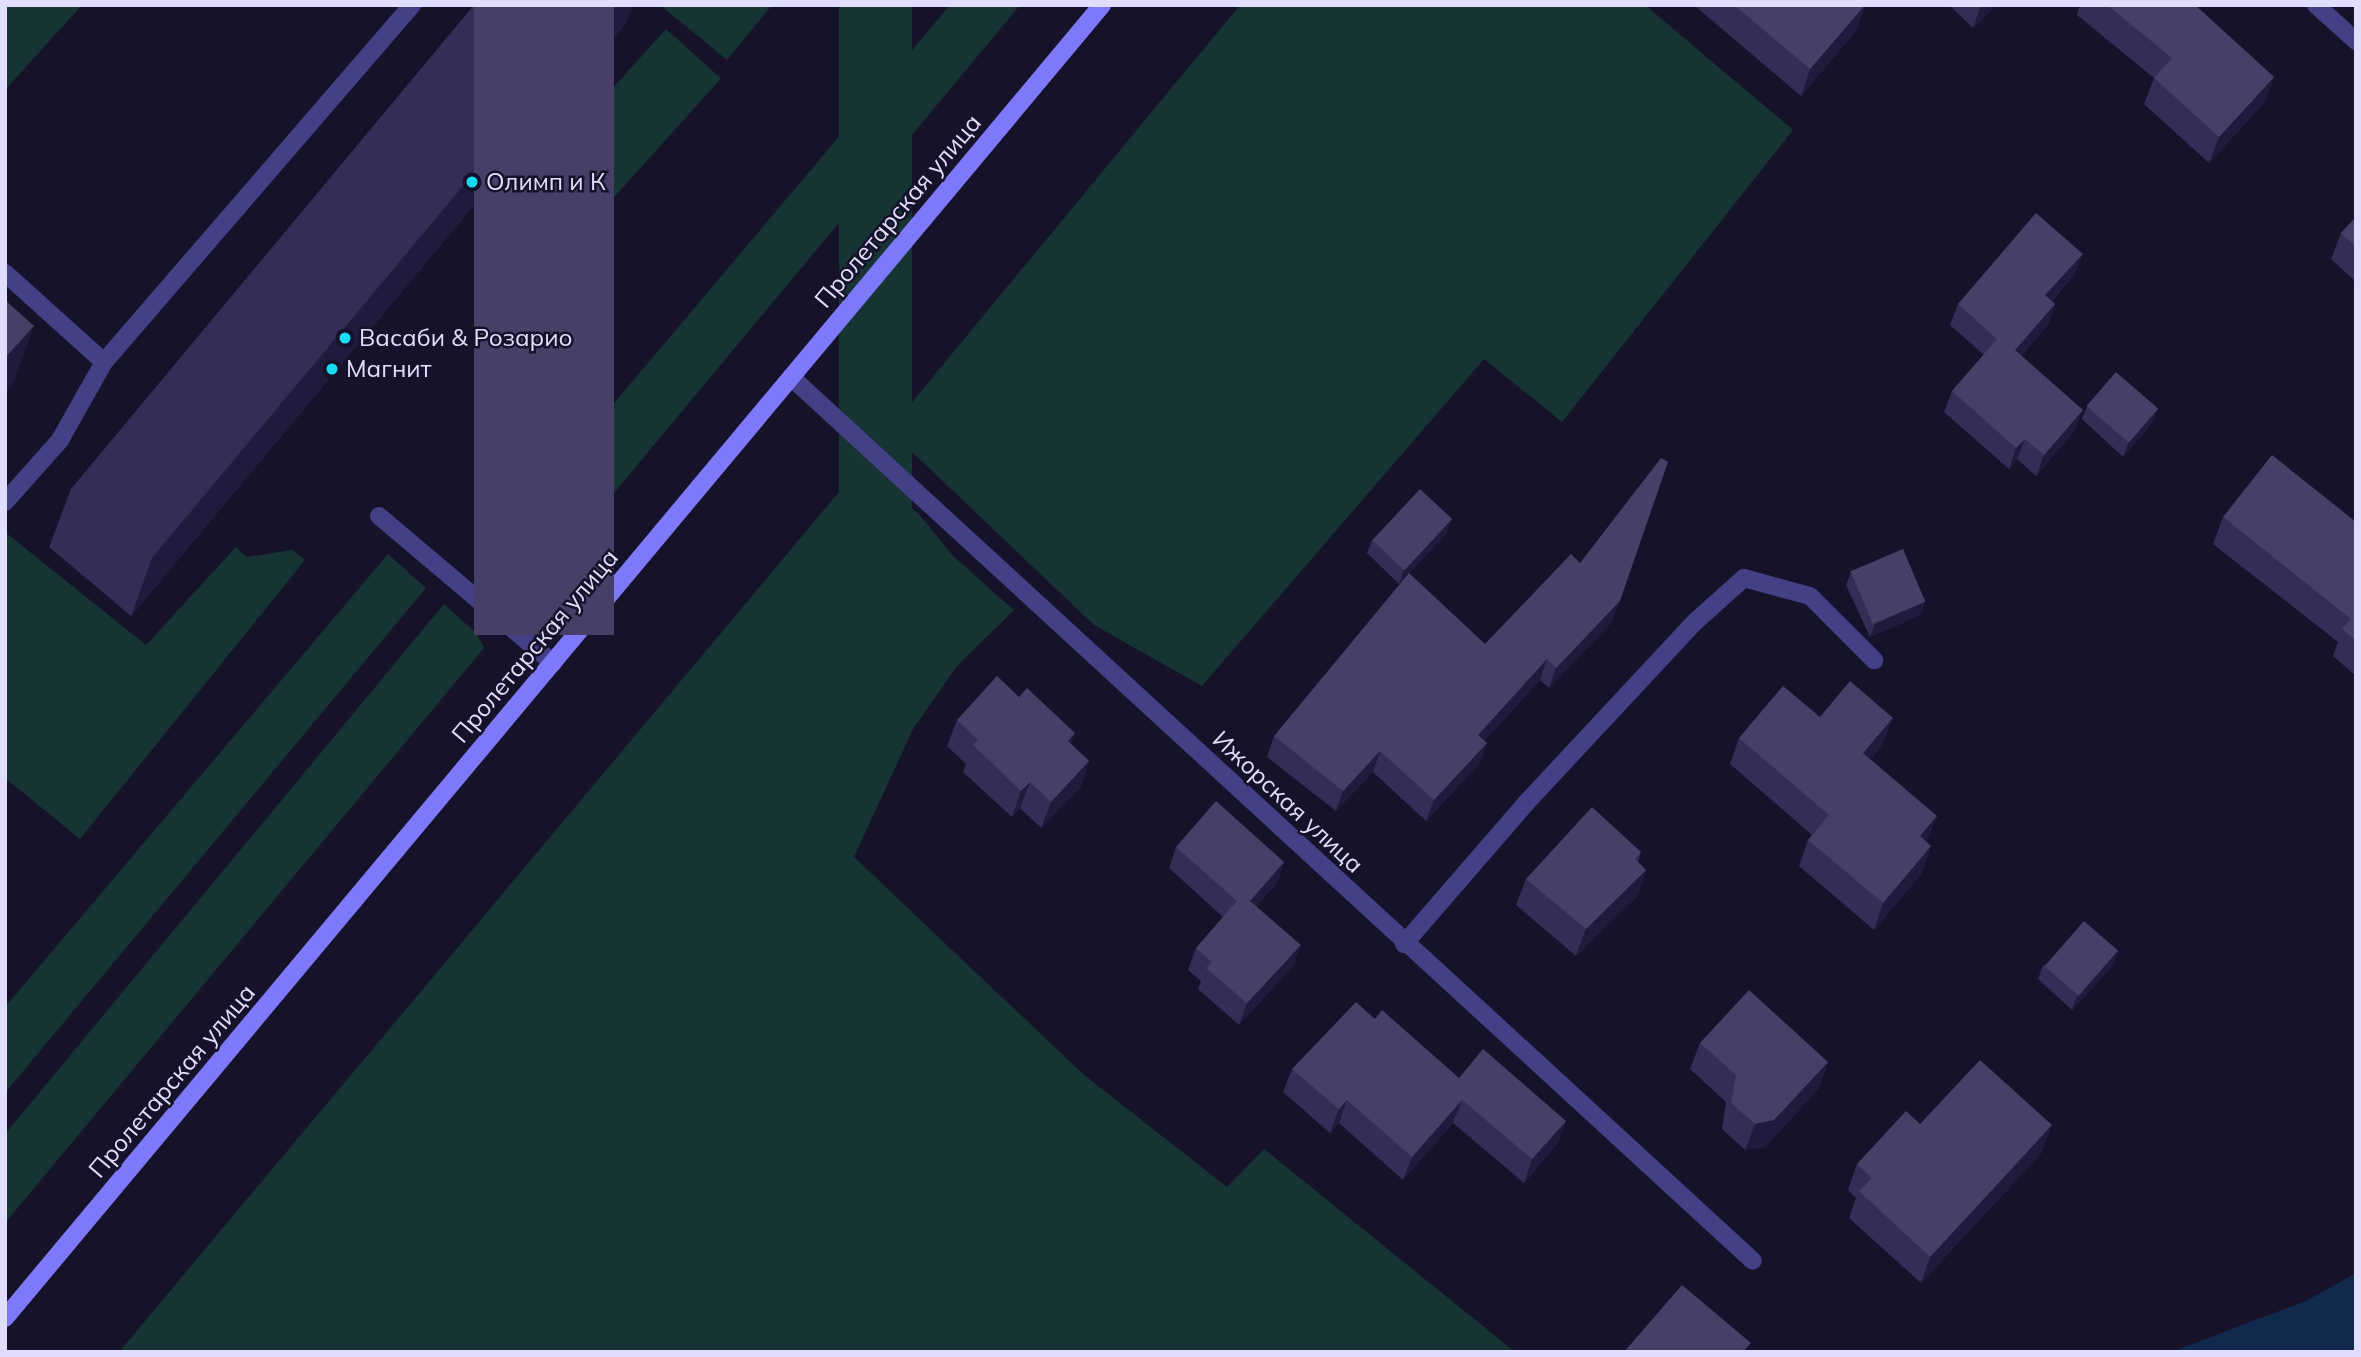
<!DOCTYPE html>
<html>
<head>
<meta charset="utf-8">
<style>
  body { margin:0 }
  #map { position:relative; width:2361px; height:1357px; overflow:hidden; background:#16122a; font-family:Mulish,sans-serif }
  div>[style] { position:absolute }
  .green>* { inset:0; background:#163433; transform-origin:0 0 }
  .water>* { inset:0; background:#12294e }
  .lane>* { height:18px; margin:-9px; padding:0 9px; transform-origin:9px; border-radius:9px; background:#434086 }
  .street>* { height:18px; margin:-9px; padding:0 9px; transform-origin:9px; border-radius:9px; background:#434086 }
  .secondary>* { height:18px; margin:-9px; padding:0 9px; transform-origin:9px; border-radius:9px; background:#7d79f8 }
  .wall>* { inset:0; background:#352c57 }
  .shaded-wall>* { inset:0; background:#211a3d }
  .building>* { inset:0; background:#473f68; transform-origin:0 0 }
  .dots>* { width:19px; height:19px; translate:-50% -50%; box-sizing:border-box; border:4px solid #16122a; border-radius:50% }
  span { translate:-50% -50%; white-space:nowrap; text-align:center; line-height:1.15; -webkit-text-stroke:5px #16122a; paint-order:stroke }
  .poi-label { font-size:24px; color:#e1ddfd }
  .left { translate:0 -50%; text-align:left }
  .street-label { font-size:24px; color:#e1ddfd }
  .frame { position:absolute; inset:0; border:7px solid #e1ddfd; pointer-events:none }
</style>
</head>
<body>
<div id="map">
  <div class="green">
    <div style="clip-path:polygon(5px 5px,82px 5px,5px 90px)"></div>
    <div style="clip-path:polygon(660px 5px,772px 5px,727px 60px)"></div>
    <div style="left:839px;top:5px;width:73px;height:657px"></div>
    <div style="clip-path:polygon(950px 5px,1020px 5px,526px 599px,515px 600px,475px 568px)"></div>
    <div style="clip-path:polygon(1240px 5px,1645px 5px,1793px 130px,1562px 422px,1484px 359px,1202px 686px,1094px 625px,889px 430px)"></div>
    <div style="left:666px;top:29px;width:74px;height:221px;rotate:42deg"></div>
    <div style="clip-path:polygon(854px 474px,877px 483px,918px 513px,954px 557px,1014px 610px,957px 666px,913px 729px,854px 857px,1083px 1074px,1227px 1187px,1264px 1149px,1515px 1352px,119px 1352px)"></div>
    <div style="clip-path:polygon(5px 532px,146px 645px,236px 547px,247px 557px,292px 550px,305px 560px,80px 839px,5px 778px)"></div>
    <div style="clip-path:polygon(388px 554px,426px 588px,5px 1093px,5px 1007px)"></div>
    <div style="clip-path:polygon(444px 604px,477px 634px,484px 648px,5px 1223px,5px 1134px)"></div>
  </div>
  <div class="water">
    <div style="clip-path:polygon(2356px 1273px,2356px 1352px,2171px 1352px,2306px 1301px)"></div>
  </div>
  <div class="lane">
    <div style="left:5px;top:273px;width:133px;rotate:42deg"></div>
    <div style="left:5px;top:502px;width:83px;rotate:-48.4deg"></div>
    <div style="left:60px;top:440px;width:90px;rotate:-60.6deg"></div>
    <div style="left:104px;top:362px;width:472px;rotate:-49.2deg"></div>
    <div style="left:379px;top:516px;width:228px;rotate:40.2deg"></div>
    <div style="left:1404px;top:944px;width:186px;rotate:-49.1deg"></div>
    <div style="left:1526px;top:803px;width:249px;rotate:-47deg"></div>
    <div style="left:1696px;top:621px;width:64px;rotate:-41.9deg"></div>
    <div style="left:1744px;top:578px;width:68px;rotate:15.3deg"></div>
    <div style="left:1810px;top:596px;width:91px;rotate:45deg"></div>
  </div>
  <div class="street">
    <div style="left:2316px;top:5px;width:54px;rotate:42deg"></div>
    <div style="left:791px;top:377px;width:1306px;rotate:42.58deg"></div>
  </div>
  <div class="secondary">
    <div style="left:5px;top:1318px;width:1711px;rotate:-50.12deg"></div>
  </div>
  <div class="wall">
    <div style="clip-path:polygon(474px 5px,633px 5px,626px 23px,131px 616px,49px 547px,71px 489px)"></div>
    <div style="clip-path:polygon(1694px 5px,1865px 5px,1856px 31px,1801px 96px)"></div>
    <div style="clip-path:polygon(1949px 5px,1996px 5px,1973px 28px)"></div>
    <div style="clip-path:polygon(2080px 5px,2195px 5px,2274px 77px,2264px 103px,2209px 163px,2144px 104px,2154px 78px,2077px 15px)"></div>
    <div style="clip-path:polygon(2356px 217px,2356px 282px,2331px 259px,2341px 233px)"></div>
    <div style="clip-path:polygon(2075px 274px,2052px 301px,2055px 304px,2048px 325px,2021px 356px,2075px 430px,2036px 476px,2017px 459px,2009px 469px,1944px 412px,1952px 391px,1984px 355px,1950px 325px,1958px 304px)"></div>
    <div style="clip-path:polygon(2087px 406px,2153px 422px,2123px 457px,2082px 419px)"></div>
    <div style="clip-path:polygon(2223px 517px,2356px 522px,2356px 676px,2333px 656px,2338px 642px,2213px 544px)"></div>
    <div style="clip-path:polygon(1447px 533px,1399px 584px,1367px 553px,1372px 540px)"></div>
    <div style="clip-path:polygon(1851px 572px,1925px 602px,1920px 615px,1870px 637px,1846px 585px)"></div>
    <div style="clip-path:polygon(1612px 622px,1549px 688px,1540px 680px,1484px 741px,1487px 743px,1479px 764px,1426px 821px,1373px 772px,1336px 811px,1267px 757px,1274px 736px,1485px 644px)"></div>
    <div style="clip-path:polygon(1820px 717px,1883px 744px,1870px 760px,1927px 843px,1922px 873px,1874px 930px,1799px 866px,1808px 840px,1812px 835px,1730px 764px,1739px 738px)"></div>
    <div style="clip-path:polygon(957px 720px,1071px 744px,1089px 761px,1080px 788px,1041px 828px,1020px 808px,1012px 817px,963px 772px,966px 764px,947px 746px)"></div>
    <div style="clip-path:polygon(1176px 847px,1284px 862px,1277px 883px,1256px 906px,1293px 966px,1239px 1025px,1198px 989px,1201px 981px,1188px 970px,1196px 948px,1223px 917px,1169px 868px)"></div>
    <div style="clip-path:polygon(1641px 852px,1638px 862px,1646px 870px,1637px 896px,1576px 956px,1516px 905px,1526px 879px)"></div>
    <div style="clip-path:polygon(2118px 951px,2113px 965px,2072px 1010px,2038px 979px,2043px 965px)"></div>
    <div style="clip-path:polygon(1375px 1019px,1459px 1078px,1566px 1121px,1557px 1144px,1524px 1183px,1453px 1123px,1403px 1180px,1339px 1123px,1330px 1133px,1283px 1092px,1292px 1069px)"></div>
    <div style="clip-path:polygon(1700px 1043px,1828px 1062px,1819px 1088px,1765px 1147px,1745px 1150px,1722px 1129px,1726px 1102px,1690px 1069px)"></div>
    <div style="clip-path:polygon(1920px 1124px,2042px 1152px,1921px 1283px,1849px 1218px,1856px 1198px,1848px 1190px,1857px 1164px)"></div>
  </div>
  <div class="shaded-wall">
    <div style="clip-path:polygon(614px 5px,633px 5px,626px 23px,131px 616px,152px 558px)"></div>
    <div style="clip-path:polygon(1865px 5px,1856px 31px,1801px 96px,1810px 69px)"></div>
    <div style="clip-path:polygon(1981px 5px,1996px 5px,1973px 28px)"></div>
    <div style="clip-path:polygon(2274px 77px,2264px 103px,2209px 163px,2219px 137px)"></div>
    <div style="clip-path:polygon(2083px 254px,2075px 274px,2038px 316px,2045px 295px)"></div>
    <div style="clip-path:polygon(2055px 304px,2048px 325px,2007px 371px,2015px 350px)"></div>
    <div style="clip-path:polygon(34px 326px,13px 384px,5px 392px,5px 358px)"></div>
    <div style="clip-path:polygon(2158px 409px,2153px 422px,2123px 457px,2128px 443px)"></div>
    <div style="clip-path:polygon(2083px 410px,2075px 430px,2036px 476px,2044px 455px)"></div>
    <div style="clip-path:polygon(2025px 439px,2017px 459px,2009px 469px,2016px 448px)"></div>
    <div style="clip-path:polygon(1452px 519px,1447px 533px,1399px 584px,1404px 570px)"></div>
    <div style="clip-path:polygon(1620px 601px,1612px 622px,1549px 688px,1556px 668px)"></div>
    <div style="clip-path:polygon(1925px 602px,1920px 615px,1870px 637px,1875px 624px)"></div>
    <div style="clip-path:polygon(1547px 659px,1540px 680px,1470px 756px,1478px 735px)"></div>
    <div style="clip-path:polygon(1893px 718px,1883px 744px,1853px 780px,1863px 753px)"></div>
    <div style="clip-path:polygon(1075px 733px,1066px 759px,1068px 741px)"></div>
    <div style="clip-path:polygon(1487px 743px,1479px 764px,1426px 821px,1434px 800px)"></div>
    <div style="clip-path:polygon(1380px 751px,1373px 772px,1336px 811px,1343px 791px)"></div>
    <div style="clip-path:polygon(1089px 761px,1080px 788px,1041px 828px,1051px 802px)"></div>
    <div style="clip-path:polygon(1030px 782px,1020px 808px,1012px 817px,1021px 791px)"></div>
    <div style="clip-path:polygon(1937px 816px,1927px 842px,1920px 836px)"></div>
    <div style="clip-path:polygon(1931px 846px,1922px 873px,1874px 930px,1883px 903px)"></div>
    <div style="clip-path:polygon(1284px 862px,1277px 883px,1242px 922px,1250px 901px)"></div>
    <div style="clip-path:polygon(1646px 870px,1637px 896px,1576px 956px,1586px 929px)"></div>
    <div style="clip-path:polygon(1301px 945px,1293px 966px,1239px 1025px,1247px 1003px)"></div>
    <div style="clip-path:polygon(2118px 951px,2113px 965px,2072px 1010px,2077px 996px)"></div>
    <div style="clip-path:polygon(1828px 1062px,1819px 1088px,1765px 1147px,1745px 1150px,1755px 1124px)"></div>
    <div style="clip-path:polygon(1347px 1100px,1339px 1123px,1330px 1133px,1339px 1109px)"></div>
    <div style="clip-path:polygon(1462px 1100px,1453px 1123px,1403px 1180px,1412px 1157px)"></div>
    <div style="clip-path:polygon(1566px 1121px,1557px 1144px,1524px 1183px,1532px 1159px)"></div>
    <div style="clip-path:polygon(2052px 1125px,2042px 1152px,1921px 1283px,1930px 1257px)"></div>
  </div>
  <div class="building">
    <div style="left:474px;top:5px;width:140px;height:630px"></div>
    <div style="clip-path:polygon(1734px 5px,1865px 5px,1810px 69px)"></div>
    <div style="clip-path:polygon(2107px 5px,2195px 5px,2274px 77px,2219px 137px,2154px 78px,2172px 58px)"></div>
    <div style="clip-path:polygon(2036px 213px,2083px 254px,2045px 295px,2055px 304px,2015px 350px,2083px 410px,2044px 455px,2025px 439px,2016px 448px,1952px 391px,1997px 339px,1958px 304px)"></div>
    <div style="clip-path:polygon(2356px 217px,2356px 247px,2341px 233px)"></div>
    <div style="clip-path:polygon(5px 300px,34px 326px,5px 358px)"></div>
    <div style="left:2116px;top:372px;width:56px;height:45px;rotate:41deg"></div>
    <div style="clip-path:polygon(2272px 455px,2356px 522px,2356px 641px,2342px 629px,2351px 619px,2223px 517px)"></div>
    <div style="clip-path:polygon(1661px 458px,1668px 462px,1620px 601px,1556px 668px,1547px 659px,1478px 735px,1487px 743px,1434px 800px,1380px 751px,1343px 791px,1274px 736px,1409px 573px,1485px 644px,1571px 554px,1580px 563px)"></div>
    <div style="left:1420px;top:489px;width:44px;height:70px;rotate:43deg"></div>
    <div style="left:1903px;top:549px;width:57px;height:57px;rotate:67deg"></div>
    <div style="clip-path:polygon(997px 676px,1019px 697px,1027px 688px,1075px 733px,1068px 741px,1089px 761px,1051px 802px,1030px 782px,1021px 791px,973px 745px,978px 740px,957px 720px)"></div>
    <div style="clip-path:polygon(1850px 681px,1893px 718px,1863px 753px,1937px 816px,1920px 836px,1931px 846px,1883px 903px,1808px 840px,1829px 815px,1739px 738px,1783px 686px,1820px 717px)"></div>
    <div style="clip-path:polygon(1216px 801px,1284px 862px,1250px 901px,1301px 945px,1247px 1003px,1206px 968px,1212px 962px,1196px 948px,1237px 901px,1176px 847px)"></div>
    <div style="clip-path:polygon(1592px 807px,1641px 852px,1635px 859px,1646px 870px,1586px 929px,1526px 879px)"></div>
    <div style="left:2084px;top:921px;width:45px;height:60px;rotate:41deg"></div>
    <div style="clip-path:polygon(1749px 990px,1828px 1062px,1774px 1120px,1755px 1124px,1731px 1103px,1736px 1075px,1700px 1043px)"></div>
    <div style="clip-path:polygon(1356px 1002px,1375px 1019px,1382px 1010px,1459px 1078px,1483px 1049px,1566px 1121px,1532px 1159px,1462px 1100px,1412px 1157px,1347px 1100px,1339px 1109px,1292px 1069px)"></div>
    <div style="clip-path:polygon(1980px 1060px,2052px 1125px,1930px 1257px,1859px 1191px,1872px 1178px,1857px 1164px,1906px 1111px,1920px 1124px)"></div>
    <div style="clip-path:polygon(1682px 1285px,1751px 1343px,1743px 1352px,1624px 1352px)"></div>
  </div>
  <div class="dots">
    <div style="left:472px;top:182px;background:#13dcf3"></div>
    <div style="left:345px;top:338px;background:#13dcf3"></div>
    <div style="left:332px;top:369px;background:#13dcf3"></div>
  </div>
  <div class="poi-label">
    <span class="left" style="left:486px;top:182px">Олимп и К</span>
    <span class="left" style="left:359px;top:338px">Васаби &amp; Розарио</span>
    <span class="left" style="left:346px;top:369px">Магнит</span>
  </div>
  <div class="street-label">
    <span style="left:898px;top:211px;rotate:-50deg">Пролетарская улица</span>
    <span style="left:535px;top:646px;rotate:-50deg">Пролетарская улица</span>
    <span style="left:1288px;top:802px;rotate:43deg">Ижорская улица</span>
    <span style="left:172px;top:1081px;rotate:-50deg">Пролетарская улица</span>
  </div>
  <div class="frame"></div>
</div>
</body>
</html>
